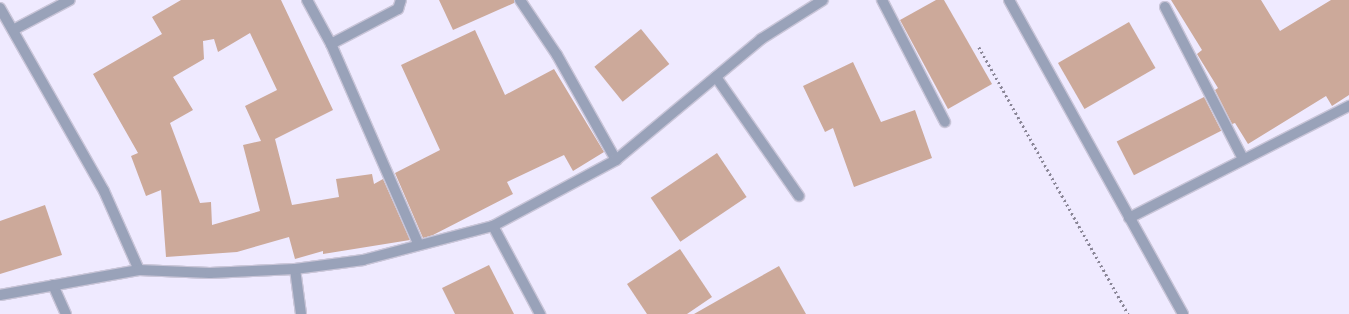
<!DOCTYPE html>
<html>
<head>
<meta charset="utf-8">
<style>
  body { margin:0 }
  #map { position:relative; width:1349px; height:314px; overflow:hidden; background:#efeaff; font-family:Rubik,sans-serif }
  div>[style] { position:absolute }
  .building>* { inset:0; background:#cca99a; transform-origin:0 0 }
  .path>* { height:2.5px; margin-top:-1.25px; transform-origin:0; background:repeating-linear-gradient(90deg,#8a8697 0 2px,transparent 0 5px) }
  .roads { filter:drop-shadow(1px 0 #c9c5d8) drop-shadow(-1px 0 #c9c5d8) drop-shadow(0 1px #c9c5d8) drop-shadow(0 -1px #c9c5d8) }
  .minor>* { height:10px; margin:-5px; padding:0 5px; transform-origin:5px; border-radius:5px; background:#99a2b9 }
  span { translate:-50% -50%; white-space:nowrap; text-align:center; line-height:1.15; -webkit-text-stroke:3.5px #fff; paint-order:stroke }
</style>
</head>
<body>
<div id="map">
  <div class="building">
    <div style="clip-path:polygon(evenodd,181px 0,281px 0,333px 110px,275px 139px,292px 205px,339px 197px,336px 179px,372px 174px,374px 184px,383px 179px,410px 240px,323px 254px,323px 251px,295px 259px,289px 237px,237px 252px,166px 257px,161px 190px,146px 196px,131px 156px,138px 153px,93px 74px,162px 34px,152px 17px,181px 0,250px 33px,277px 90px,245px 106px,261px 141px,243px 145px,260px 211px,212px 225px,211px 202px,200px 203px,170px 123px,193px 110px,173px 77px,204px 59px,203px 41px,214px 39px,218px 52px,250px 33px)"></div>
    <div style="clip-path:polygon(439px 0,514px 0,514px 3px,453px 30px)"></div>
    <div style="clip-path:polygon(936px 0,944px 0,992px 84px,948px 109px,900px 20px)"></div>
    <div style="clip-path:polygon(1171px 0,1261px 0,1280px 31px,1331px 0,1349px 0,1349px 95px,1332px 106px,1326px 96px,1248px 144px,1235px 123px,1232px 124px,1215px 90px,1218px 88px,1197px 54px,1202px 50px)"></div>
    <div style="left:1129px;top:22px;width:53px;height:82px;rotate:60deg"></div>
    <div style="left:641px;top:29px;width:45px;height:60px;rotate:51deg"></div>
    <div style="clip-path:polygon(475px 30px,505px 95px,554px 69px,604px 152px,573px 171px,564px 155px,507px 182px,513px 194px,433px 235px,423px 238px,395px 173px,440px 150px,401px 65px)"></div>
    <div style="clip-path:polygon(853px 62px,881px 122px,915px 110px,932px 158px,854px 187px,833px 128px,825px 132px,803px 86px)"></div>
    <div style="left:1204px;top:97px;width:38px;height:98px;rotate:63deg"></div>
    <div style="left:717px;top:153px;width:53px;height:80px;rotate:56deg"></div>
    <div style="clip-path:polygon(45px 205px,62px 255px,0 274px,0 221px)"></div>
    <div style="clip-path:polygon(680px 249px,712px 297px,687px 314px,647px 314px,627px 284px)"></div>
    <div style="clip-path:polygon(489px 265px,514px 314px,455px 314px,442px 288px)"></div>
    <div style="clip-path:polygon(779px 266px,806px 314px,694px 314px,738px 289px)"></div>
  </div>
  <div class="path">
    <div style="left:979px;top:47px;width:306px;rotate:60.8deg"></div>
  </div>
  <div class="roads">
    <div class="minor">
      <div style="left:307px;top:0;width:50px;rotate:61.4deg"></div>
      <div style="left:331px;top:44px;width:219px;rotate:66.4deg"></div>
      <div style="left:520px;top:0;width:66px;rotate:56.1deg"></div>
      <div style="left:557px;top:55px;width:120px;rotate:60.7deg"></div>
      <div style="left:882px;top:0;width:137px;rotate:62.7deg"></div>
      <div style="left:1009px;top:0;width:359px;rotate:61deg"></div>
      <div style="left:1165px;top:7px;width:171px;rotate:62.8deg"></div>
      <div style="left:0;top:8px;width:210px;rotate:60.4deg"></div>
      <div style="left:104px;top:191px;width:86px;rotate:66.1deg"></div>
      <div style="left:13px;top:30px;width:64px;rotate:-27.8deg"></div>
      <div style="left:331px;top:44px;width:76px;rotate:-27.6deg"></div>
      <div style="left:398px;top:9px;width:9px;rotate:-72deg"></div>
      <div style="left:716px;top:77px;width:145px;rotate:55.1deg"></div>
      <div style="left:1129px;top:218px;width:247px;rotate:-27deg"></div>
      <div style="left:493px;top:226px;width:100px;rotate:61.9deg"></div>
      <div style="left:295px;top:269px;width:45px;rotate:82.4deg"></div>
      <div style="left:53px;top:285px;width:32px;rotate:66deg"></div>
      <div style="left:0;top:295px;width:141px;rotate:-10.2deg"></div>
      <div style="left:139px;top:270px;width:71px;rotate:2.4deg"></div>
      <div style="left:210px;top:273px;width:85px;rotate:-2.7deg"></div>
      <div style="left:295px;top:269px;width:69px;rotate:-7.5deg"></div>
      <div style="left:363px;top:260px;width:134px;rotate:-14.7deg"></div>
      <div style="left:493px;top:226px;width:140px;rotate:-28.2deg"></div>
      <div style="left:616px;top:160px;width:189px;rotate:-39.8deg"></div>
      <div style="left:761px;top:39px;width:73px;rotate:-32.2deg"></div>
    </div>
  </div>
</div>
</body>
</html>
